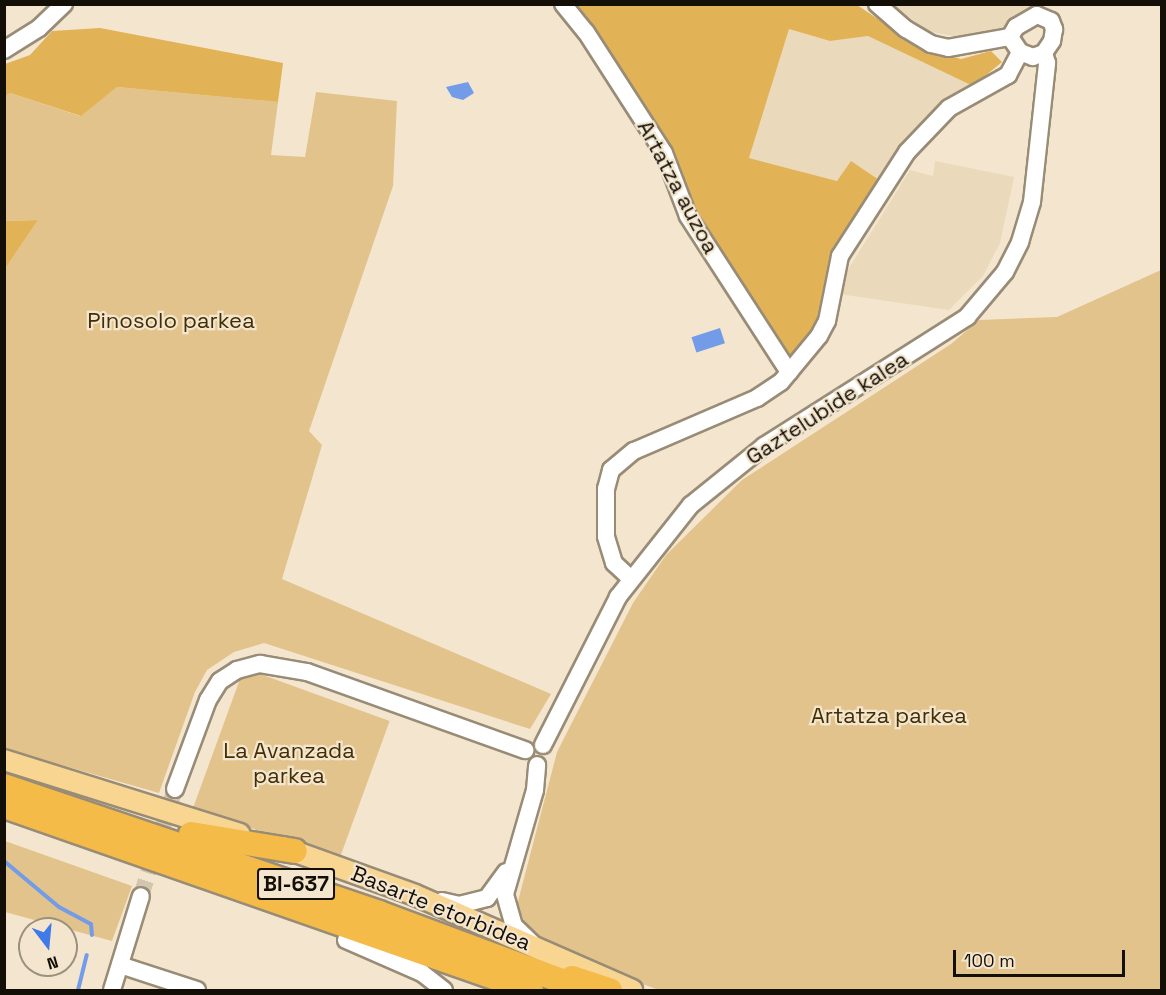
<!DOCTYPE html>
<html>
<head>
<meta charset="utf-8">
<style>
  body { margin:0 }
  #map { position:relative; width:1166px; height:995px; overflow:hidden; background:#f4e6ce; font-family:"Space Grotesk",sans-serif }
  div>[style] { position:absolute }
  .built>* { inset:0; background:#ead9ba }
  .green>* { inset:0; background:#e2c38b; transform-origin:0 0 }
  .forest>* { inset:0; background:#e2b256 }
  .water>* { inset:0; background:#729be8; transform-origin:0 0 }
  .stream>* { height:4px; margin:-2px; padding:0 2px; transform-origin:2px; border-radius:2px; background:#729be8 }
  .minor-tunnel>* { height:16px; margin-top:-8px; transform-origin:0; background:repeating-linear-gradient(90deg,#d2c6b0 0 16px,transparent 0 24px) }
  .roads { filter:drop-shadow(2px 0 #998c76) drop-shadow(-2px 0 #998c76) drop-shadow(0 2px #998c76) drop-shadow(0 -2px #998c76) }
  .minor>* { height:16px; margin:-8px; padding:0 8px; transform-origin:8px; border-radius:8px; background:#fff }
  .major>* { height:20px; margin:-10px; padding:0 10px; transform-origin:10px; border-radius:10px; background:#f8d692 }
  .highway>* { height:24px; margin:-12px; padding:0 12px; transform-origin:12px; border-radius:12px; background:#f4bb49 }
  span { translate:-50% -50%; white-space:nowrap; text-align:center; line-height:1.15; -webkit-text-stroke:4.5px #f4e6ce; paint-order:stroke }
  .shield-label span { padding:2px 4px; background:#f4e6ce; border:2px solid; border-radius:4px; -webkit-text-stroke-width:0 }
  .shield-label { font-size:21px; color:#130f07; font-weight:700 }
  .street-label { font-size:22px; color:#130f07 }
  .park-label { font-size:22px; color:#412e04 }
  .frame { position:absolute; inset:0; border:6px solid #130f07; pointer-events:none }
  .north { position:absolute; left:18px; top:917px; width:60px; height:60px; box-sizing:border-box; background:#f4e6ce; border:2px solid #9a907e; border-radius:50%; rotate:164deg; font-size:16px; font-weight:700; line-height:24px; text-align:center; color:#130f07 }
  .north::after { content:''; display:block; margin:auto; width:21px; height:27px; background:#4079e8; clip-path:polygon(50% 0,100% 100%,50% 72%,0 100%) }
  .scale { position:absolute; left:953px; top:950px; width:172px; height:27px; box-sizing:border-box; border:3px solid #130f07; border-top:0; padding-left:8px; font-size:18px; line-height:21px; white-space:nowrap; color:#130f07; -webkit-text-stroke:4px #f4e6ce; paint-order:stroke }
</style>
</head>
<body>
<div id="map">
  <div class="built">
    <div style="clip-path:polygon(894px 5px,1034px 5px,1010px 26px,974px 40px,927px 31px)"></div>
    <div style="clip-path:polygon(789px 29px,830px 41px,868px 36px,973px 86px,882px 182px,837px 181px,749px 158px)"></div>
    <div style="clip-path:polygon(935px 161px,1014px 177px,1000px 243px,983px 276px,949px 310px,839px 294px,841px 281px,910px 170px,933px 176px)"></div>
  </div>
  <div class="green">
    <div style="clip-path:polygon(117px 87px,278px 102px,271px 155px,305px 157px,316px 92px,397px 101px,393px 186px,309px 431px,322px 445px,282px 579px,551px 694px,530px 729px,264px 643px,234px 652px,207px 670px,195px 692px,159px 793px,5px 749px,5px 269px,38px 220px,5px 221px,4px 96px,10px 93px,80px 116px)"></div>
    <div style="clip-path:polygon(1161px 270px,1161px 990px,659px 990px,535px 945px,517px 905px,557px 752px,633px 603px,666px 555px,742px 480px,951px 344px,979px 320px,1057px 317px)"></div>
    <div style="left:244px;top:668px;width:155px;height:148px;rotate:20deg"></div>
    <div style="clip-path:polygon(5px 841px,132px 886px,112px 941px,5px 912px)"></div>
  </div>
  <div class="forest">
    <div style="clip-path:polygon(574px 5px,857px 5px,920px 47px,961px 59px,991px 51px,1002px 62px,973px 86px,868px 36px,830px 41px,789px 29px,749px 158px,837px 181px,851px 161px,882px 182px,835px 253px,819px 318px,807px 343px,798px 353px,786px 355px,696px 212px,668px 146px)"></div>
    <div style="clip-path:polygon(100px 28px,283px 63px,278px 102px,117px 87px,81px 116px,10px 93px,5px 96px,5px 64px,30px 55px,52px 31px)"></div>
    <div style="clip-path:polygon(38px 220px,5px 269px,5px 221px)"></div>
  </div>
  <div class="water">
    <div style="clip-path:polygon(468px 82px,474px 93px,463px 100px,452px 97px,446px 87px)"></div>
    <div style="left:720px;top:328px;width:16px;height:30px;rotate:72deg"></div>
  </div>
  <div class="stream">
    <div style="left:4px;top:861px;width:72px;rotate:39.9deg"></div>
    <div style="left:59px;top:907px;width:36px;rotate:28deg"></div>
    <div style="left:91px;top:924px;width:11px;rotate:85deg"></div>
    <div style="left:78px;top:990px;width:36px;rotate:-76deg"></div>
  </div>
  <div class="minor-tunnel">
    <div style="left:141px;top:896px;width:112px;rotate:-72.4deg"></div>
  </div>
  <div class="roads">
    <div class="minor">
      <div style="left:563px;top:4px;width:36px;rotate:51deg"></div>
      <div style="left:586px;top:32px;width:144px;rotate:57.2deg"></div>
      <div style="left:664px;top:153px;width:67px;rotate:69.1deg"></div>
      <div style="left:688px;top:216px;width:186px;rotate:57.1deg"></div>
      <div style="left:877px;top:4px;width:38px;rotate:41deg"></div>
      <div style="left:906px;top:29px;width:29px;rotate:31deg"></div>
      <div style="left:931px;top:44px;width:17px;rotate:13deg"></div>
      <div style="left:948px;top:48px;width:63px;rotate:-10.1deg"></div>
      <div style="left:1037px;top:15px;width:15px;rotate:23deg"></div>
      <div style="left:1051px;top:21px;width:9px;rotate:69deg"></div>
      <div style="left:1054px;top:29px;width:12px;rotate:99deg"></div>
      <div style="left:1052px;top:41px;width:14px;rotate:124deg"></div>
      <div style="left:1044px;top:53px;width:12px;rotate:160deg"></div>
      <div style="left:1033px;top:57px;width:14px;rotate:-159deg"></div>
      <div style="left:1020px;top:52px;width:18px;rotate:-124deg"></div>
      <div style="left:1010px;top:37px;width:12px;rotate:-59deg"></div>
      <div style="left:1016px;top:27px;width:24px;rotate:-30deg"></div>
      <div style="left:4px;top:50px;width:41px;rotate:-32.2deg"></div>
      <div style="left:39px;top:28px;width:35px;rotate:-44deg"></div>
      <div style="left:630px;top:578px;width:22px;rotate:-137deg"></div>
      <div style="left:614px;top:563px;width:28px;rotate:-107deg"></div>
      <div style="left:606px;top:536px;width:47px;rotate:-90deg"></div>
      <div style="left:606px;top:489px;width:20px;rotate:-75deg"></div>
      <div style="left:611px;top:470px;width:30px;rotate:-40deg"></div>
      <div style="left:634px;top:451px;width:134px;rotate:-23.3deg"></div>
      <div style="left:757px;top:398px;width:29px;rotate:-34deg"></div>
      <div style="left:781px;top:382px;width:60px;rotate:-50.4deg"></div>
      <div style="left:819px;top:336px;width:17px;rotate:-62deg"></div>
      <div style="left:827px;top:321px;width:66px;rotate:-78.7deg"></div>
      <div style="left:840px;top:256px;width:124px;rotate:-57.2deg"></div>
      <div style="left:907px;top:152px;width:61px;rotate:-46.3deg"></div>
      <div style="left:949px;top:108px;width:68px;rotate:-29.2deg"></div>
      <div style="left:1008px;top:75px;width:26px;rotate:-62deg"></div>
      <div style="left:543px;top:745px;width:166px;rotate:-63.1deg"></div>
      <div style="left:618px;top:597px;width:117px;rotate:-51.6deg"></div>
      <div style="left:691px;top:505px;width:94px;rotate:-38.9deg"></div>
      <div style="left:764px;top:446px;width:241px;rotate:-32.4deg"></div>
      <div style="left:967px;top:317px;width:59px;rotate:-49.8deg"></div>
      <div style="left:1005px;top:272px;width:34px;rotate:-63deg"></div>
      <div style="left:1020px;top:242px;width:42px;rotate:-73.3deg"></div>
      <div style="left:1032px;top:202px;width:140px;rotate:-83.8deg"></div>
      <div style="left:1047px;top:63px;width:10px;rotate:-107deg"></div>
      <div style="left:175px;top:789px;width:95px;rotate:-69.7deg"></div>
      <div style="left:208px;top:700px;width:22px;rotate:-58deg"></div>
      <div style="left:220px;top:681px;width:20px;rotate:-33deg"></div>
      <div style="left:237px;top:670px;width:24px;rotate:-15deg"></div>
      <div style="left:260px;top:664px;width:48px;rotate:9.7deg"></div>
      <div style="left:307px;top:672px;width:232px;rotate:19.7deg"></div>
      <div style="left:442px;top:901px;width:17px;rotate:13deg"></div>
      <div style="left:459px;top:905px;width:29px;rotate:-14deg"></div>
      <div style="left:487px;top:898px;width:32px;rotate:-54deg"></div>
      <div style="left:346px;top:940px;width:83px;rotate:23.5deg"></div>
      <div style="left:422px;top:973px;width:28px;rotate:38deg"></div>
      <div style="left:534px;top:945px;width:28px;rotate:-136deg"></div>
      <div style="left:514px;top:926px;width:33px;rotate:-106deg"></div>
      <div style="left:505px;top:894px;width:108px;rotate:-73.9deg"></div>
      <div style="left:535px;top:790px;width:25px;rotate:-85deg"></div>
      <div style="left:120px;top:965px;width:81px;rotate:18deg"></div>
      <div style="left:112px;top:990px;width:98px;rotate:-72.9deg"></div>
    </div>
    <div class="major">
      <div style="left:4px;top:760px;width:247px;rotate:17.4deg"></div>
      <div style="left:282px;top:847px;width:141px;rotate:19.8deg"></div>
      <div style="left:415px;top:895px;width:237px;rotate:23.6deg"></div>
    </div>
    <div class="highway">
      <div style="left:4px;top:786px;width:396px;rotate:18.7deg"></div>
      <div style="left:379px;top:913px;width:221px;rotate:20.4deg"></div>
      <div style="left:4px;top:806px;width:558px;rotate:19.25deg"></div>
      <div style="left:191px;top:834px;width:105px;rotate:9.3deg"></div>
      <div style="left:572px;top:978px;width:40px;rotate:18deg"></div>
    </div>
  </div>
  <div class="shield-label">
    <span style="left:296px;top:884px">BI-637</span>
  </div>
  <div class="street-label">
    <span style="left:678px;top:187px;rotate:62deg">Artatza auzoa</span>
    <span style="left:827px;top:408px;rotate:-33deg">Gaztelubide kalea</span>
    <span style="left:441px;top:908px;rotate:22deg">Basarte etorbidea</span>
  </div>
  <div class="park-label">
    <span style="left:171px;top:321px">Pinosolo parkea</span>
    <span style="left:889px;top:716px">Artatza parkea</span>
    <span style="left:289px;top:763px">La Avanzada<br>parkea</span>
  </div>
  <div class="frame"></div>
  <div class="north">N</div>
  <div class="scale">100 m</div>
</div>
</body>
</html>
